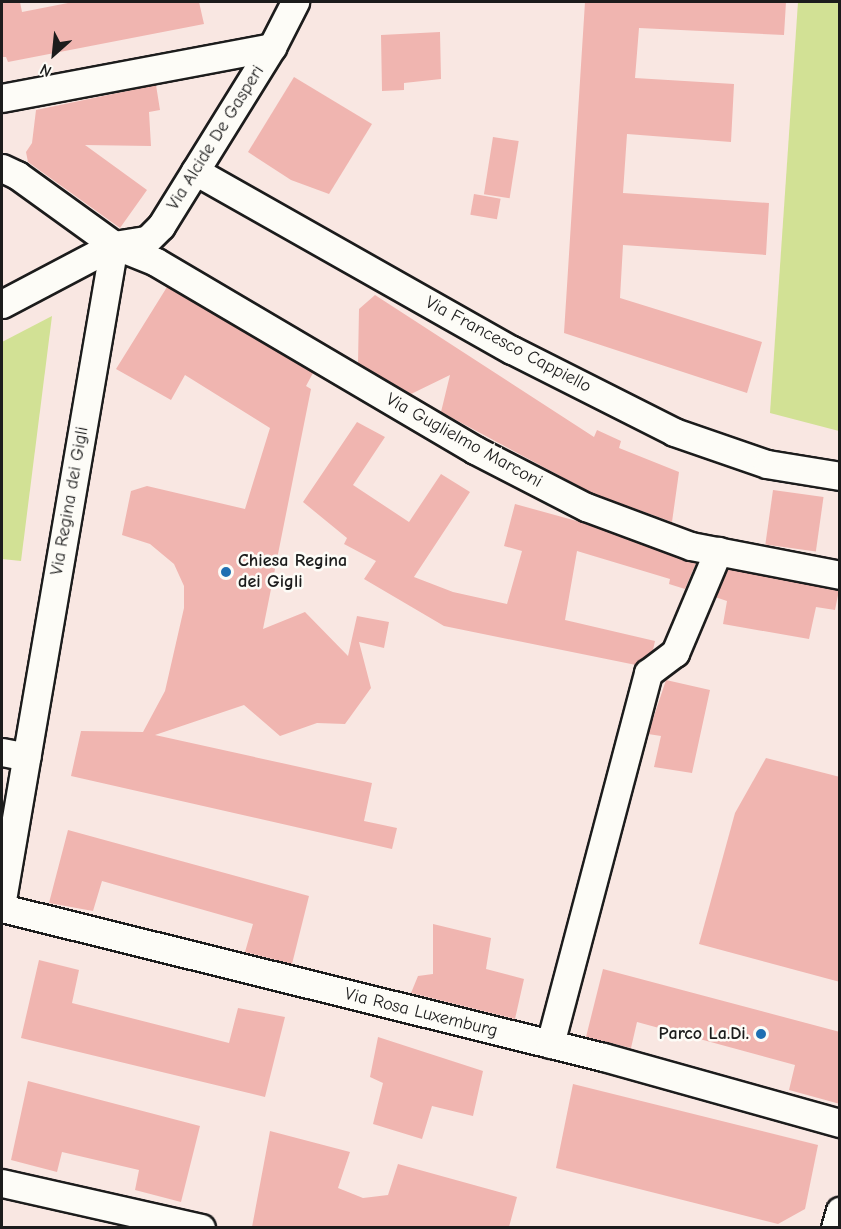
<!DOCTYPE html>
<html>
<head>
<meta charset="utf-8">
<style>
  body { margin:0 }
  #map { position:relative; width:841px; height:1229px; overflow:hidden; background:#f9e7e2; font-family:"Comic Neue",sans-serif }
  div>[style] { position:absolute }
  .green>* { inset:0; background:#d2e195 }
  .building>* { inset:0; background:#f0b5b0; transform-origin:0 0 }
  .roads { filter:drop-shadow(2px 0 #1c1c1c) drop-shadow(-2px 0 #1c1c1c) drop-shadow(0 2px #1c1c1c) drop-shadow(0 -2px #1c1c1c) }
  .street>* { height:27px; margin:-13.5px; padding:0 13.5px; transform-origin:13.5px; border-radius:13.5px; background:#fdfcf7 }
  .dots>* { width:16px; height:16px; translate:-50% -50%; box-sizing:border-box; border:3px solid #fdfcf7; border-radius:50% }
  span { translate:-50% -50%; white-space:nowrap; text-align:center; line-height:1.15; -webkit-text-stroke:5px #fdfcf7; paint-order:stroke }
  .street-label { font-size:18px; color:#1c1c1c }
  .poi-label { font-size:18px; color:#1c1c1c; font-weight:700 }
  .left { translate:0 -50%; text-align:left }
  .right { translate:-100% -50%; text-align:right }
  .frame { position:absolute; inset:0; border:3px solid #1c1c1c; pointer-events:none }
  .north { position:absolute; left:24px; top:24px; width:60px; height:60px; -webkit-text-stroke:4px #fdfcf7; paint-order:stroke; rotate:207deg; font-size:16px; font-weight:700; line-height:24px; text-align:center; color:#1c1c1c }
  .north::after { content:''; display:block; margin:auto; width:21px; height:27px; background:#1c1c1c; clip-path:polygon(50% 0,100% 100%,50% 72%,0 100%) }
</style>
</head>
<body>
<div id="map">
  <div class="green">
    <div style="clip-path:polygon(798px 2px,839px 2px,839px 431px,770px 413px)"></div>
    <div style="clip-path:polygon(52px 316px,21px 561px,2px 559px,2px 342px)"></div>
  </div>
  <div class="building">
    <div style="clip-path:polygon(2px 2px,20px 2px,22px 12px,73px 2px,199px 2px,204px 24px,8px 62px,6px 57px,2px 57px)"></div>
    <div style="clip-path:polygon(585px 2px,786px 2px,784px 35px,639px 28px,635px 78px,734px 84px,731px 142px,627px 134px,623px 193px,769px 203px,766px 255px,623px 245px,620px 298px,762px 342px,747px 393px,564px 333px)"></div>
    <div style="clip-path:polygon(440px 32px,441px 79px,404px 83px,404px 90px,382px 91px,381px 35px)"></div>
    <div style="clip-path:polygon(294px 77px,372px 124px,329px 194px,291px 180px,248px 152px)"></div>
    <div style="clip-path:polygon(156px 85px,160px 110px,149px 112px,151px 146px,85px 145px,147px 190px,120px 228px,28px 162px,26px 152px,32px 143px,36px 110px)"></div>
    <div style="left:493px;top:137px;width:26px;height:58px;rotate:9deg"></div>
    <div style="left:474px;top:194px;width:27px;height:21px;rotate:10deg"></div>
    <div style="clip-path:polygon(167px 287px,313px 373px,306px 386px,311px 389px,263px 629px,305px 612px,348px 656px,357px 616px,389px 622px,384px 648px,359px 642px,371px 688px,345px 724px,317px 723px,280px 736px,244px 705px,155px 735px,372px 783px,364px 821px,397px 828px,392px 849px,71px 776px,81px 731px,143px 732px,165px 691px,184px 608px,184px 586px,174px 564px,150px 544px,122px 535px,131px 491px,147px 486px,245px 509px,270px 428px,185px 375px,171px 400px,116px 369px)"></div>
    <div style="clip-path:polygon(375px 295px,594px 437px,597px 430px,621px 441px,619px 448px,679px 472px,672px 522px,592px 493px,441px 412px,450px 375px,411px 394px,358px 363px,359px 309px)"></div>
    <div style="clip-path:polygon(357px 422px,385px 437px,353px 485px,409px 522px,441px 474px,470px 492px,414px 577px,453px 592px,507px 604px,522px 551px,504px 546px,515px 504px,584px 523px,696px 563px,685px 589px,669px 584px,670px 579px,577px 551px,565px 620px,655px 641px,653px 650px,636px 665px,444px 626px,364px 579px,376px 561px,344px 544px,347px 538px,303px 502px)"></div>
    <div style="left:773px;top:490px;width:51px;height:55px;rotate:8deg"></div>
    <div style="clip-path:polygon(727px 569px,839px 590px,835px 610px,816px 607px,809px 639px,723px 624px,727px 601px,715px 597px)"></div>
    <div style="clip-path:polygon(666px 680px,710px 690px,692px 773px,654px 767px,661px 736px,648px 734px)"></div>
    <div style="clip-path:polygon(766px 758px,840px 777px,840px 982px,699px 944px,735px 813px)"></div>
    <div style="clip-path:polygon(68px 830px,309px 896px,292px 964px,245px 952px,253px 924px,102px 881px,93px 911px,49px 903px)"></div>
    <div style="clip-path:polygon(433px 924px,491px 938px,486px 969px,524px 979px,515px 1019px,411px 993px,418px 976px,433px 974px)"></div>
    <div style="clip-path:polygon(39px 960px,79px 970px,72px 1003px,229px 1043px,238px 1008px,285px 1017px,265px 1097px,21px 1038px)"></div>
    <div style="clip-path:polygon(603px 969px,840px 1032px,840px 1104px,789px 1090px,795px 1065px,637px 1022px,631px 1048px,586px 1037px)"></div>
    <div style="clip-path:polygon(378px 1037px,483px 1071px,473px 1116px,432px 1106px,422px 1139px,373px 1124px,383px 1083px,370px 1077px)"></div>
    <div style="clip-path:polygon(28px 1081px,200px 1126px,181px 1202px,135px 1190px,139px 1170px,62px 1152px,57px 1172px,11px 1160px)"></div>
    <div style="clip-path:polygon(573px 1084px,818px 1145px,805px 1209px,778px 1224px,556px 1168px)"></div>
    <div style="clip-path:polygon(270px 1131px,350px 1152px,338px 1188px,363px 1198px,388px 1195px,398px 1164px,517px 1197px,509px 1227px,252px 1227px)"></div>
  </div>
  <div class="roads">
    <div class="street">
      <div style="left:2px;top:98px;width:275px;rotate:-10.7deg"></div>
      <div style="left:2px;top:168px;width:17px;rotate:25deg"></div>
      <div style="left:17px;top:175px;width:120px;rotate:35.8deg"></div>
      <div style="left:114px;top:245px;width:45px;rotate:22deg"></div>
      <div style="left:156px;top:262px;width:370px;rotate:30.5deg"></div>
      <div style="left:475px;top:450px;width:125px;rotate:27.2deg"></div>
      <div style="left:586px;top:507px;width:112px;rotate:20.4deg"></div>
      <div style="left:691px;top:546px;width:152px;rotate:11deg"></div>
      <div style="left:195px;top:171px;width:364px;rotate:29.5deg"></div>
      <div style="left:512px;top:350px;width:182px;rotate:26.8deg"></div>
      <div style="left:674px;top:432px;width:98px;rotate:19deg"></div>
      <div style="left:767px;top:464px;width:74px;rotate:9.3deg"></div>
      <div style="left:2px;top:304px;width:127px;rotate:-27.8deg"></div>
      <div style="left:114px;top:245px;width:33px;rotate:-9deg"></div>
      <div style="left:147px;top:240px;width:20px;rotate:-45deg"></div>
      <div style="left:161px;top:226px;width:211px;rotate:-58.2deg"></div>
      <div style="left:272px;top:47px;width:51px;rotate:-62.9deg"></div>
      <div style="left:2px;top:752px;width:25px;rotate:11deg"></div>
      <div style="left:2px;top:900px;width:665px;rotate:-80.3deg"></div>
      <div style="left:2px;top:908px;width:619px;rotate:13.92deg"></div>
      <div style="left:603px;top:1057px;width:246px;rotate:15.6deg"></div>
      <div style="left:550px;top:1044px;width:384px;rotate:-75.2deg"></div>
      <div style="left:648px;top:673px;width:34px;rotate:-37deg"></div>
      <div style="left:675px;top:653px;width:111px;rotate:-67.1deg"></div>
      <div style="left:2px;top:1183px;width:204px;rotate:12.7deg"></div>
      <div style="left:835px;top:1228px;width:18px;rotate:-74deg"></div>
    </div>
  </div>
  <div class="dots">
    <div style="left:226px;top:572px;background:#1f6fb2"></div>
    <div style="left:761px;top:1034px;background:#1f6fb2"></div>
  </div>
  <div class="street-label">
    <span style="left:216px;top:138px;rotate:-58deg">Via Alcide De Gasperi</span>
    <span style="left:508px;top:345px;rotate:28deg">Via Francesco Cappiello</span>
    <span style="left:464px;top:441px;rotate:29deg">Via Guglielmo Marconi</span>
    <span style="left:70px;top:501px;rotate:-80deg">Via Regina dei Gigli</span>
    <span style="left:421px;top:1013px;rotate:14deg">Via Rosa Luxemburg</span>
  </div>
  <div class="poi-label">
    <span class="left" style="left:238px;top:572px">Chiesa Regina<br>dei Gigli</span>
    <span class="right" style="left:749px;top:1034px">Parco La.Di.</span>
  </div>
  <div class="frame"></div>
  <div class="north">N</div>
</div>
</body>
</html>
